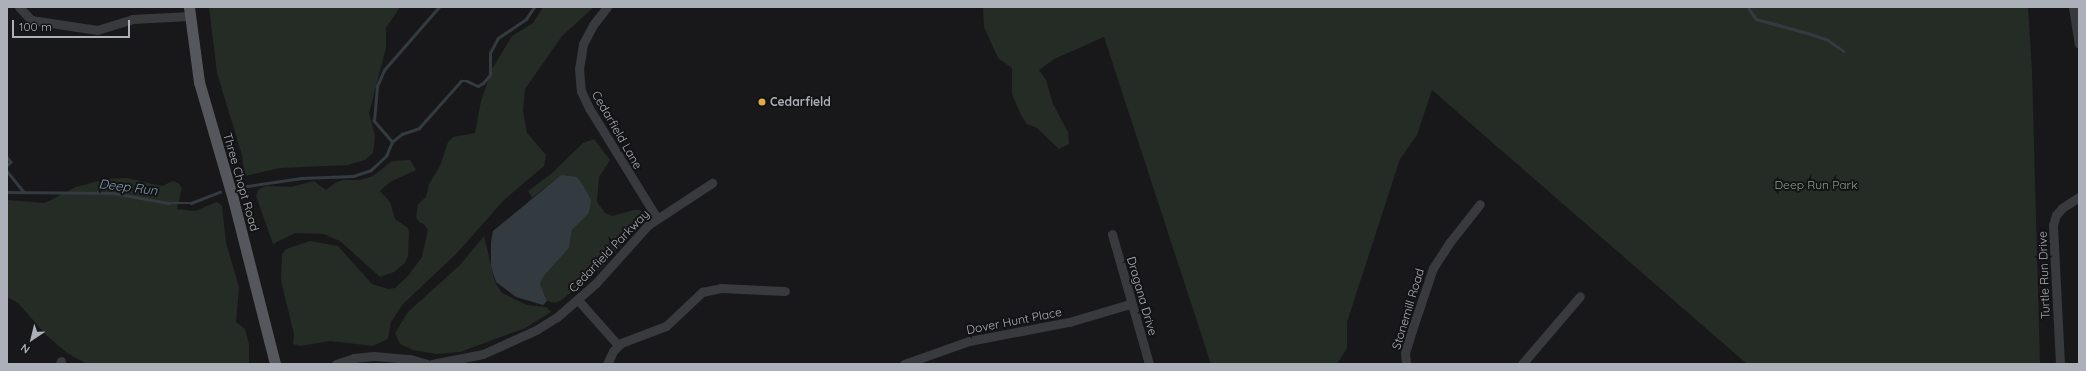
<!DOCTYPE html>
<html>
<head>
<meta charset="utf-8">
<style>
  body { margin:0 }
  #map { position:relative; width:2086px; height:371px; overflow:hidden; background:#18181a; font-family:Quicksand,sans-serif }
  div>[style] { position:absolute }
  .green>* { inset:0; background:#242c25 }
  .water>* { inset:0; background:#333b41 }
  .stream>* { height:2.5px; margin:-1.25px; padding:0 1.25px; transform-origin:1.25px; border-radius:1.25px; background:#333b41 }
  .minor>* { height:9px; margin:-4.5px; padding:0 4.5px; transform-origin:4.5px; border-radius:4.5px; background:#393a3e }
  .major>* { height:11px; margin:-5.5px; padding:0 5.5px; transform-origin:5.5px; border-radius:5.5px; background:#56575d }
  .dots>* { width:11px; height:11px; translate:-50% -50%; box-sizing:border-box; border:2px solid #131315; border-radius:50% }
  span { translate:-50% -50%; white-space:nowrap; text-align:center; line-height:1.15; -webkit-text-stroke:4px #131315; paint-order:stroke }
  .poi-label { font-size:12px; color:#acb0b8; font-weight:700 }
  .left { translate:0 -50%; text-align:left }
  .street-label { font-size:12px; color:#acb0b8 }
  .park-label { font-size:12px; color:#85a186 }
  .water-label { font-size:13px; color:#879daf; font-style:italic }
  .frame { position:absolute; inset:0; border:8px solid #acb0b8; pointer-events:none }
  .north { position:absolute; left:12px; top:319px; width:40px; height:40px; -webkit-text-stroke:3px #131315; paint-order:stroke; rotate:215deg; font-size:11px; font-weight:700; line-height:16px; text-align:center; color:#acb0b8 }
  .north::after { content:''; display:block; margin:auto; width:14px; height:18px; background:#acb0b8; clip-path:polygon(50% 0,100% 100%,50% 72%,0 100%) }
  .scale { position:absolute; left:12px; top:20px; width:118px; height:18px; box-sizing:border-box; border:2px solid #acb0b8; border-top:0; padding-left:5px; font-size:12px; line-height:14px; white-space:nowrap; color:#acb0b8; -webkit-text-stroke:3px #131315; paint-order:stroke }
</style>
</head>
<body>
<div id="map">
  <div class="green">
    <div style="clip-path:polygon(209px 7px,400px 7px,386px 28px,386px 48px,369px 113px,375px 136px,373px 153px,365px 160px,348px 165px,280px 168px,245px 176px,242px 155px,217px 73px)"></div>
    <div style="clip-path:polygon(543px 7px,594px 7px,562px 36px,525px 89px,523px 111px,527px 133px,546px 155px,544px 166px,504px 200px,457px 253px,403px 304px,391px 322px,388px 339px,373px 346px,330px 341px,300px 346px,293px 344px,294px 334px,281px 281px,282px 254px,286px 249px,310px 241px,338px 246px,372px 284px,388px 289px,395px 288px,408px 276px,422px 257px,428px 230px,424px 224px,419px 222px,416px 217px,418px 204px,426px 197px,429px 184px,440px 166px,448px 142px,453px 137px,475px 133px,481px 101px,492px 69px,512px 36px,533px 23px)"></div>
    <div style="clip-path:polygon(983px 7px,2028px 7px,2032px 70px,2040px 364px,1747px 364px,1432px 90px,1417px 135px,1400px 159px,1347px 322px,1347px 348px,1337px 364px,1211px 364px,1104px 37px,1054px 59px,1039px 70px,1046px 80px,1053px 104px,1068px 132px,1069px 144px,1059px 149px,1037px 128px,1027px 124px,1021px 115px,1012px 94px,1012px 68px,998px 58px,984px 27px)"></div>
    <div style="clip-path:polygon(594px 139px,610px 160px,599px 177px,597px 202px,605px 213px,612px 216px,634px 210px,640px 210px,644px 215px,604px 266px,560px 301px,554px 303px,547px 301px,540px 284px,543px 277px,569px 248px,572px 230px,589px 213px,561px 175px,532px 198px,528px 191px,551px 174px,583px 143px)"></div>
    <div style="clip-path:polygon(410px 160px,416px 170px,390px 182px,380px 191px,390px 202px,395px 219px,408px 228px,409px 233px,408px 256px,405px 263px,394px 272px,380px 277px,340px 241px,323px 234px,295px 233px,273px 244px,256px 196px,259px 189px,266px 186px,292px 187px,314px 181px,326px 190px,335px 183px,343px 180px,360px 180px,373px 176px,392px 161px)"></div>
    <div style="clip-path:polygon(126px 178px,162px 186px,173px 181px,178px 183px,182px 188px,177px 209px,195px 211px,217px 202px,222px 206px,226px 243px,239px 287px,236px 322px,245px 329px,249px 345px,249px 364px,87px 364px,67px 353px,46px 335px,18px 303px,7px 297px,7px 200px,45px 203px,76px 187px,106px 179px)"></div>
    <div style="clip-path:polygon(484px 236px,495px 282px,502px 293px,527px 305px,546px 307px,551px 312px,525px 328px,460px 352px,437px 354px,413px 350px,400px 344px,395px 333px,408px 312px,460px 265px)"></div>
  </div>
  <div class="water">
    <div style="clip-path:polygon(561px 175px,577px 177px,584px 187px,591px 200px,589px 213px,572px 230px,569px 248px,543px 277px,540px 284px,547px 301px,543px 305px,516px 297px,496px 282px,491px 266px,491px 242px,493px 231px)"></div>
  </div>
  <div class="stream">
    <div style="left:1748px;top:7px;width:14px;rotate:56deg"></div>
    <div style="left:1756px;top:19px;width:54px;rotate:15.1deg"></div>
    <div style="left:1808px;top:33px;width:21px;rotate:19deg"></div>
    <div style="left:1828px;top:40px;width:19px;rotate:35deg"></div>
    <div style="left:392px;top:142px;width:28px;rotate:-131deg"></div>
    <div style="left:374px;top:121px;width:35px;rotate:-85deg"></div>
    <div style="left:377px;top:86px;width:17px;rotate:-66deg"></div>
    <div style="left:384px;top:70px;width:84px;rotate:-48.9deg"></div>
    <div style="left:7px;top:157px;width:6px;rotate:51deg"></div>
    <div style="left:11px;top:162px;width:6px;rotate:135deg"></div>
    <div style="left:7px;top:171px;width:26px;rotate:51deg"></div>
    <div style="left:241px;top:187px;width:61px;rotate:-8.5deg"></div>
    <div style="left:301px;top:178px;width:52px;rotate:-2.2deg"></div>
    <div style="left:353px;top:176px;width:19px;rotate:-18deg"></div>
    <div style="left:371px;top:170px;width:21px;rotate:-43deg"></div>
    <div style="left:386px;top:156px;width:15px;rotate:-67deg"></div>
    <div style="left:392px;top:142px;width:13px;rotate:-39deg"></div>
    <div style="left:402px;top:134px;width:18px;rotate:-19deg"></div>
    <div style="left:419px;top:128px;width:63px;rotate:-48.2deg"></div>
    <div style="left:461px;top:81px;width:6px"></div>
    <div style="left:467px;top:81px;width:12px;rotate:24deg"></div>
    <div style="left:478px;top:86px;width:6px;rotate:-31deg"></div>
    <div style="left:483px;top:83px;width:11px;rotate:-49deg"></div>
    <div style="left:490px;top:75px;width:22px;rotate:-90deg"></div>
    <div style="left:490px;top:53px;width:17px;rotate:-62deg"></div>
    <div style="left:498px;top:38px;width:34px;rotate:-34deg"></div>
    <div style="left:526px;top:19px;width:14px;rotate:-56deg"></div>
    <div style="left:7px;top:192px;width:106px;rotate:0.5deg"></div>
    <div style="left:113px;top:193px;width:56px;rotate:10.3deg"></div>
    <div style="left:168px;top:203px;width:23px"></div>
    <div style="left:191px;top:203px;width:31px;rotate:-21deg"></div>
  </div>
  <div class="minor">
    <div style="left:19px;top:7px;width:18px;rotate:47deg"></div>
    <div style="left:31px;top:20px;width:67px;rotate:8.6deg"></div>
    <div style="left:97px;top:30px;width:37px;rotate:-17deg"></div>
    <div style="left:132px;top:19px;width:58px;rotate:-3deg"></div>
    <div style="left:607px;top:7px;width:23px;rotate:128deg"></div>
    <div style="left:593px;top:25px;width:21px;rotate:118deg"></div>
    <div style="left:583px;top:44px;width:25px;rotate:99deg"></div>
    <div style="left:579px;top:69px;width:22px;rotate:85deg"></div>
    <div style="left:581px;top:91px;width:19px;rotate:65deg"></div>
    <div style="left:589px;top:108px;width:129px;rotate:58.3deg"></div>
    <div style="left:2073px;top:7px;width:37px;rotate:81deg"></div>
    <div style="left:1112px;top:234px;width:135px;rotate:74.1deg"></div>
    <div style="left:578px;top:300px;width:60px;rotate:48.4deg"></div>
    <div style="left:60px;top:364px;width:3px;rotate:-72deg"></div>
    <div style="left:336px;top:364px;width:19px;rotate:-18deg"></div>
    <div style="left:354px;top:358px;width:20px;rotate:-6deg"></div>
    <div style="left:374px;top:356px;width:36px;rotate:5deg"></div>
    <div style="left:410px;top:359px;width:18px;rotate:16deg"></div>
    <div style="left:432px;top:364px;width:52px;rotate:-11.1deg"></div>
    <div style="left:483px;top:354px;width:58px;rotate:-24.4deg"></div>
    <div style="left:536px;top:330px;width:25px;rotate:-32deg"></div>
    <div style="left:557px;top:317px;width:52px;rotate:-41.1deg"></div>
    <div style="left:596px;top:283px;width:78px;rotate:-48.1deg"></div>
    <div style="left:648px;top:225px;width:77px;rotate:-33.3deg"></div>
    <div style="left:607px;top:364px;width:14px;rotate:-65deg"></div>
    <div style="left:613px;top:351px;width:11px;rotate:-45deg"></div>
    <div style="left:621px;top:343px;width:48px;rotate:-20.7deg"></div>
    <div style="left:666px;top:326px;width:50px;rotate:-43.4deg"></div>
    <div style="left:702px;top:292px;width:19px;rotate:-12deg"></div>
    <div style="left:721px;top:288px;width:64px;rotate:2.7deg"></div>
    <div style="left:904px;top:364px;width:69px;rotate:-19.5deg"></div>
    <div style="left:969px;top:341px;width:102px;rotate:-10.8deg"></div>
    <div style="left:1069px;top:322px;width:64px;rotate:-16.4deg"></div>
    <div style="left:1406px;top:364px;width:11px;rotate:-95deg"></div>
    <div style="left:1405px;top:353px;width:24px;rotate:-73deg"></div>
    <div style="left:1412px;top:330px;width:65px;rotate:-71.3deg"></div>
    <div style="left:1433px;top:268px;width:31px;rotate:-57deg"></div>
    <div style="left:1450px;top:242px;width:48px;rotate:-51.7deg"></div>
    <div style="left:1522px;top:364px;width:89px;rotate:-49.5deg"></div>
    <div style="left:2060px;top:364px;width:139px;rotate:-92.9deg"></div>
    <div style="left:2053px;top:225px;width:10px;rotate:-73deg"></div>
    <div style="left:2056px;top:215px;width:9px;rotate:-49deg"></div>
    <div style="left:2062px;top:208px;width:20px;rotate:-33deg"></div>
  </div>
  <div class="major">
    <div style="left:189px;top:7px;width:76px;rotate:82.4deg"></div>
    <div style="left:199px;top:82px;width:122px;rotate:73.8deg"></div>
    <div style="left:233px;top:199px;width:170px;rotate:75.7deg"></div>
  </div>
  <div class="dots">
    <div style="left:762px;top:102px;background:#dfab4b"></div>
  </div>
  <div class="poi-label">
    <span class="left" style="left:770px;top:102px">Cedarfield</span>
  </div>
  <div class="street-label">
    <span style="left:617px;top:130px;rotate:60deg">Cedarfield Lane</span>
    <span style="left:241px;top:182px;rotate:74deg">Three Chopt Road</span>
    <span style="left:609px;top:251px;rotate:-46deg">Cedarfield Parkway</span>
    <span style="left:2044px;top:275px;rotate:-92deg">Turtle Run Drive</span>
    <span style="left:1142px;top:296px;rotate:74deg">Dragana Drive</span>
    <span style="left:1408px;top:309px;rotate:-73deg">Stonemill Road</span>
    <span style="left:1014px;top:321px;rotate:-11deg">Dover Hunt Place</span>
  </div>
  <div class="park-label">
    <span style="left:1816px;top:185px">Deep Run Park</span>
  </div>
  <div class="water-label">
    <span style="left:128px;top:187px;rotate:7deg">Deep Run</span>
  </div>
  <div class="frame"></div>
  <div class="north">N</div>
  <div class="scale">100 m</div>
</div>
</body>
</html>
